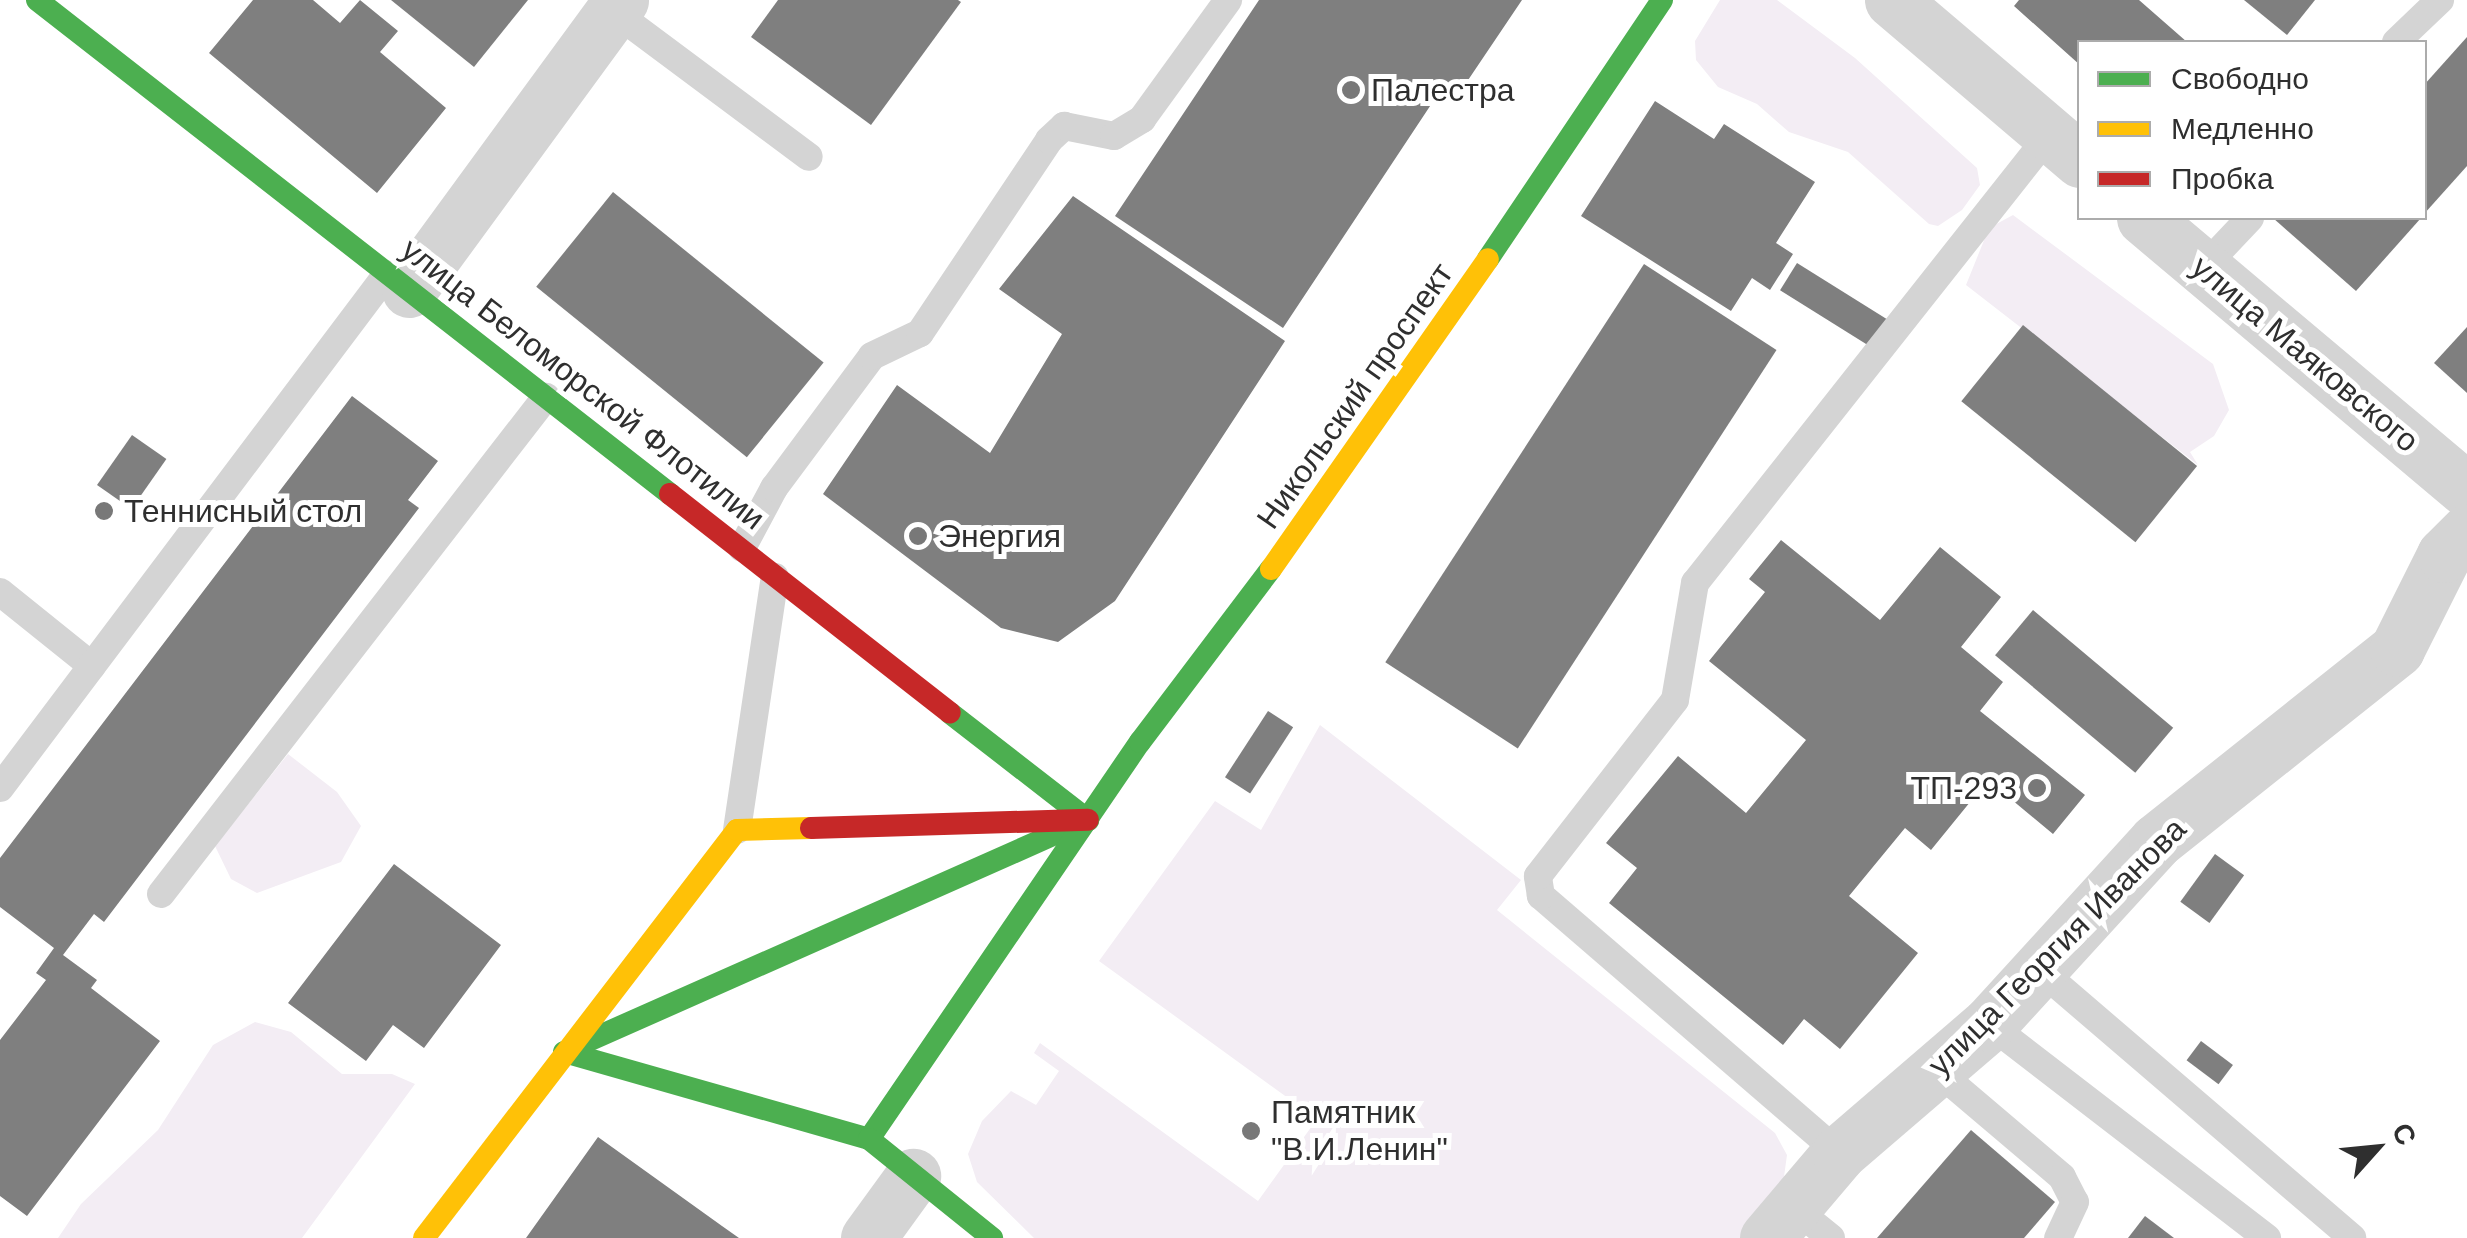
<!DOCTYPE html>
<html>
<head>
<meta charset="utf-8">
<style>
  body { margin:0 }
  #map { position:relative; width:2467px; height:1238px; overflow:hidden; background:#fff; font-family:Arial,sans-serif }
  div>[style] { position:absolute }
  .green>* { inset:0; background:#f3edf4 }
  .building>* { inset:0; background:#7f7f7f; transform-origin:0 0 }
  .lane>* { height:28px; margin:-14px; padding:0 14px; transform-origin:14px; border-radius:14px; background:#d4d4d4 }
  .street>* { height:55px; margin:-27.5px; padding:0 27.5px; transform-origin:27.5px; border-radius:27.5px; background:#d4d4d4 }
  .fast>* { height:22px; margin:-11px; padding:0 11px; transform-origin:11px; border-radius:11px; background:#4caf50 }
  .slow>* { height:22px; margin:-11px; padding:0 11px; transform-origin:11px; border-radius:11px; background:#ffc107 }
  .jam>* { height:22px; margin:-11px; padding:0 11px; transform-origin:11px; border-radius:11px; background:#c62828 }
  .dots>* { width:28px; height:28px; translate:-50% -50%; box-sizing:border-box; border:5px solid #fff; border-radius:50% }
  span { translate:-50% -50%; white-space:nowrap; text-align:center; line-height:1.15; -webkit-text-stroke:10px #fff; paint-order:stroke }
  .poi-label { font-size:32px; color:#2f2f2f }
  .left { translate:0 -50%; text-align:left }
  .right { translate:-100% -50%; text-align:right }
  .street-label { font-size:32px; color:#2f2f2f }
  .legend { position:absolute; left:2077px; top:40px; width:350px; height:180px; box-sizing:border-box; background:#fff; border:2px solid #acacac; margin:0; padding:12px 18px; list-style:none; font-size:30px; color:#2f2f2f }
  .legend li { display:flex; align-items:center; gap:20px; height:50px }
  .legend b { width:50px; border:2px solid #acacac }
  .north { position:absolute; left:2327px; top:1098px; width:100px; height:100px; -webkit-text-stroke:8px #fff; paint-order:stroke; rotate:63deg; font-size:28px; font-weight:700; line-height:40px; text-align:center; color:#2f2f2f }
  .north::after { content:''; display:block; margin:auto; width:35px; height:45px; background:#2f2f2f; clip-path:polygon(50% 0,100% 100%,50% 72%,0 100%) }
</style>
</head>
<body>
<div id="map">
  <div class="green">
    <div style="clip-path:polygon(1720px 0,1777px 0,1855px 58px,1977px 168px,1980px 185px,1962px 210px,1938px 226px,1929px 224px,1848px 152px,1789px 132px,1757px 104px,1718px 87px,1696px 60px,1695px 41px)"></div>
    <div style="clip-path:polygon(2013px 215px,2213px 364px,2229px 410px,2214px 436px,2190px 452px,2198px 465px,1966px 285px,1989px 228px)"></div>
    <div style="clip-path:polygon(1320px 725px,1521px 880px,1497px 910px,1775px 1133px,1787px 1155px,1783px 1184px,1743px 1238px,1034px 1238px,977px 1182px,968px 1154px,982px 1121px,1011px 1091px,1036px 1105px,1059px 1071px,1034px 1053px,1040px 1043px,1258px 1201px,1317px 1119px,1099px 961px,1215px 801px,1261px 830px)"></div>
    <div style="clip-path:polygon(288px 754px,337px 792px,361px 826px,341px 862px,257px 893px,231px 879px,215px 846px)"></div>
    <div style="clip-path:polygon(255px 1022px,291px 1032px,342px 1074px,392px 1074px,415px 1084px,302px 1238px,58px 1238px,81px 1204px,158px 1130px,213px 1045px)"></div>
  </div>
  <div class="building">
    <div style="clip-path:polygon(253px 0,313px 0,340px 23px,360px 0,398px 31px,380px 52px,446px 108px,377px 193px,209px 53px)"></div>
    <div style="clip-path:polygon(391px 0,528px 0,474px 67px)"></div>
    <div style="clip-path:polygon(778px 0,958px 0,961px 2px,871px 125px,751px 37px)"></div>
    <div style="clip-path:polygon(1259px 0,1522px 0,1458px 95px,1444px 85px,1283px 328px,1115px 216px)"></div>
    <div style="clip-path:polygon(2019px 0,2139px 0,2187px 42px,2080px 42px,2080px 65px,2014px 6px)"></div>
    <div style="clip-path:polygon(2244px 0,2315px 0,2287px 35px)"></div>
    <div style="clip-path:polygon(2467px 37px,2467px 166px,2424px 214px,2424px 85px)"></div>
    <div style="clip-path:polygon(1655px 101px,1714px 139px,1724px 124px,1815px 182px,1776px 243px,1793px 254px,1770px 290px,1752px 278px,1731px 311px,1581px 216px)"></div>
    <div style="left:613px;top:192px;width:271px;height:122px;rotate:39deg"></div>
    <div style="clip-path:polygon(1073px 196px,1285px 341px,1115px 601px,1058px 642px,1001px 628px,823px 494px,897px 385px,990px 453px,1062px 334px,999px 289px)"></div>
    <div style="clip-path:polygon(2273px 218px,2421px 218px,2356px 291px)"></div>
    <div style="left:1797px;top:263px;width:109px;height:32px;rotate:32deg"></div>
    <div style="left:1644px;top:264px;width:158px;height:475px;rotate:33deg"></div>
    <div style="left:2023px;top:325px;width:224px;height:98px;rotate:39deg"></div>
    <div style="clip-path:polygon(2467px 327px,2467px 393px,2434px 363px)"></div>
    <div style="clip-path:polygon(352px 396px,438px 461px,408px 500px,419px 508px,104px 922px,94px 914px,63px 955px,97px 980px,91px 988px,160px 1041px,27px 1216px,0 1196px,0 1040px,46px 980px,36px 973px,54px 948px,0 907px,0 858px)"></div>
    <div style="left:132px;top:435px;width:42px;height:61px;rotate:35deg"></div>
    <div style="clip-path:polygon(1781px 540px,1880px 620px,1940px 547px,2001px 597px,1961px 647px,2003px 682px,1980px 711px,2085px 795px,2053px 834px,1988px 780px,1931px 850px,1905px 828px,1849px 896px,1918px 953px,1840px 1049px,1804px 1019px,1783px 1045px,1609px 903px,1637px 868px,1606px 843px,1678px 756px,1746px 813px,1806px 740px,1709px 661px,1765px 592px,1749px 579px)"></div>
    <div style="left:2033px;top:610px;width:183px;height:59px;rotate:40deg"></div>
    <div style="left:1268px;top:711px;width:30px;height:79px;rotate:33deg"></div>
    <div style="left:2215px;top:854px;width:36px;height:59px;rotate:36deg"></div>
    <div style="clip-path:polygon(394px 864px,501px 945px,424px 1048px,393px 1025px,366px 1061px,288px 1003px)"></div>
    <div style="left:2201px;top:1041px;width:40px;height:24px;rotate:37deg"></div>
    <div style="clip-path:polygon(1971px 1130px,2055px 1202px,2024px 1238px,1877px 1238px)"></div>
    <div style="clip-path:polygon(598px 1137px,722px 1226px,739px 1238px,526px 1238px)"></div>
    <div style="clip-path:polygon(2145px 1216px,2174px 1238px,2128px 1238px)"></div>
  </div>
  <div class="lane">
    <div style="left:613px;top:11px;width:244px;rotate:36.7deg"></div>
    <div style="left:2396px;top:42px;width:61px;rotate:-43.7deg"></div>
    <div style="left:2202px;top:269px;width:70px;rotate:-46.7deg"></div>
    <div style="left:742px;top:548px;width:68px;rotate:-61.9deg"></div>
    <div style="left:774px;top:488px;width:164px;rotate:-53.4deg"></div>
    <div style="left:872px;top:356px;width:53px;rotate:-25.6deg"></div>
    <div style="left:920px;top:333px;width:232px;rotate:-56.2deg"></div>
    <div style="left:1049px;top:140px;width:21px;rotate:-43deg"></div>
    <div style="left:1064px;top:126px;width:51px;rotate:11.3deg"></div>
    <div style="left:1114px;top:136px;width:33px;rotate:-31deg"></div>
    <div style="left:1142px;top:119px;width:147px;rotate:-54.1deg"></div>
    <div style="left:0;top:592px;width:118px;rotate:38.8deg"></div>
    <div style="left:0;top:788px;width:643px;rotate:-53.02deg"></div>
    <div style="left:737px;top:830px;width:256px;rotate:-81.5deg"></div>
    <div style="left:161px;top:894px;width:629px;rotate:-52.24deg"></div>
    <div style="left:2041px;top:971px;width:410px;rotate:40.6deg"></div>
    <div style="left:1989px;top:1024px;width:351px;rotate:37.6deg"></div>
    <div style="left:1936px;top:1070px;width:165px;rotate:40.3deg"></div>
    <div style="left:2062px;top:1177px;width:28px;rotate:63deg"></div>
    <div style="left:2075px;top:1202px;width:40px;rotate:115deg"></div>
    <div style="left:1839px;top:1153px;width:394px;rotate:-139.2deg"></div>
    <div style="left:1541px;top:896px;width:20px;rotate:-99deg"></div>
    <div style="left:1538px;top:876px;width:223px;rotate:-52.1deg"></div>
    <div style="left:1675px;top:700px;width:119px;rotate:-80.3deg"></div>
    <div style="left:1695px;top:583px;width:572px;rotate:-51.67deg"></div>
    <div style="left:1793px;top:1207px;width:49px;rotate:39.2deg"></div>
  </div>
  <div class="street">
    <div style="left:1892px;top:0;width:247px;rotate:40.4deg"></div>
    <div style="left:2144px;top:218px;width:422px;rotate:40.1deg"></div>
    <div style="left:409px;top:290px;width:359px;rotate:-53.8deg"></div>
    <div style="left:868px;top:1238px;width:77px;rotate:-54deg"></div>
    <div style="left:1767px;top:1238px;width:111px;rotate:-49.7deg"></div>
    <div style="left:1839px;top:1153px;width:198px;rotate:-40.7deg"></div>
    <div style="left:1989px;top:1024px;width:248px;rotate:-47.6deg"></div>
    <div style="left:2156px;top:841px;width:308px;rotate:-38.5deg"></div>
    <div style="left:2397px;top:649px;width:105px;rotate:-63.4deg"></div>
    <div style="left:2444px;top:555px;width:33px;rotate:-45deg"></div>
  </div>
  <div class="fast">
    <div style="left:37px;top:0;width:803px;rotate:37.97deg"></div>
    <div style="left:1488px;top:259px;width:312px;rotate:-56.1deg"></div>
    <div style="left:950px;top:713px;width:175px;rotate:37.8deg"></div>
    <div style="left:570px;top:1049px;width:538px;rotate:-23.9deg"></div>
    <div style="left:564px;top:1052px;width:317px;rotate:15.9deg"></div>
    <div style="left:869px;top:1139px;width:481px;rotate:-55.7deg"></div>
    <div style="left:1140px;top:742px;width:217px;rotate:-52.9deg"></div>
    <div style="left:869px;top:1139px;width:158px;rotate:38.8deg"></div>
  </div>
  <div class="slow">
    <div style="left:1271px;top:569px;width:378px;rotate:-55deg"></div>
    <div style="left:424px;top:1238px;width:514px;rotate:-52.51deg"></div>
    <div style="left:737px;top:830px;width:74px;rotate:-1.5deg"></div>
  </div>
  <div class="jam">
    <div style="left:670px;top:494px;width:355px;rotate:38deg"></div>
    <div style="left:811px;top:828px;width:277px;rotate:-1.7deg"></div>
  </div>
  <div class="dots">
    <div style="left:1351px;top:90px;background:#787878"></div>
    <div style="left:104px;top:511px;background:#787878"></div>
    <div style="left:918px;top:536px;background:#787878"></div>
    <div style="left:2037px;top:788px;background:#787878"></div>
    <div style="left:1251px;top:1131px;background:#787878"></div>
  </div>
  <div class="poi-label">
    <span class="left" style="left:1371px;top:90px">Палестра</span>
    <span class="left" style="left:124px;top:511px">Теннисный стол</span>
    <span class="left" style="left:938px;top:536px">Энергия</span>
    <span class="right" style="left:2017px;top:788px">ТП-293</span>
    <span class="left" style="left:1271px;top:1131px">Памятник<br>"В.И.Ленин"</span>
  </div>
  <div class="street-label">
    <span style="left:2305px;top:354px;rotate:40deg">улица Маяковского</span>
    <span style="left:583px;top:384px;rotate:38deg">улица Беломорской Флотилии</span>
    <span style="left:1355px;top:396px;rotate:-55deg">Никольский проспект</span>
    <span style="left:2057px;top:947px;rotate:-45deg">улица Георгия Иванова</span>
  </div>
  <ul class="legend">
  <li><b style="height:12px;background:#4caf50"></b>Свободно</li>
  <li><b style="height:12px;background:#ffc107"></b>Медленно</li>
  <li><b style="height:12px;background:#c62828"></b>Пробка</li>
  </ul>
  <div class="north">С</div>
</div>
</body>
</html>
